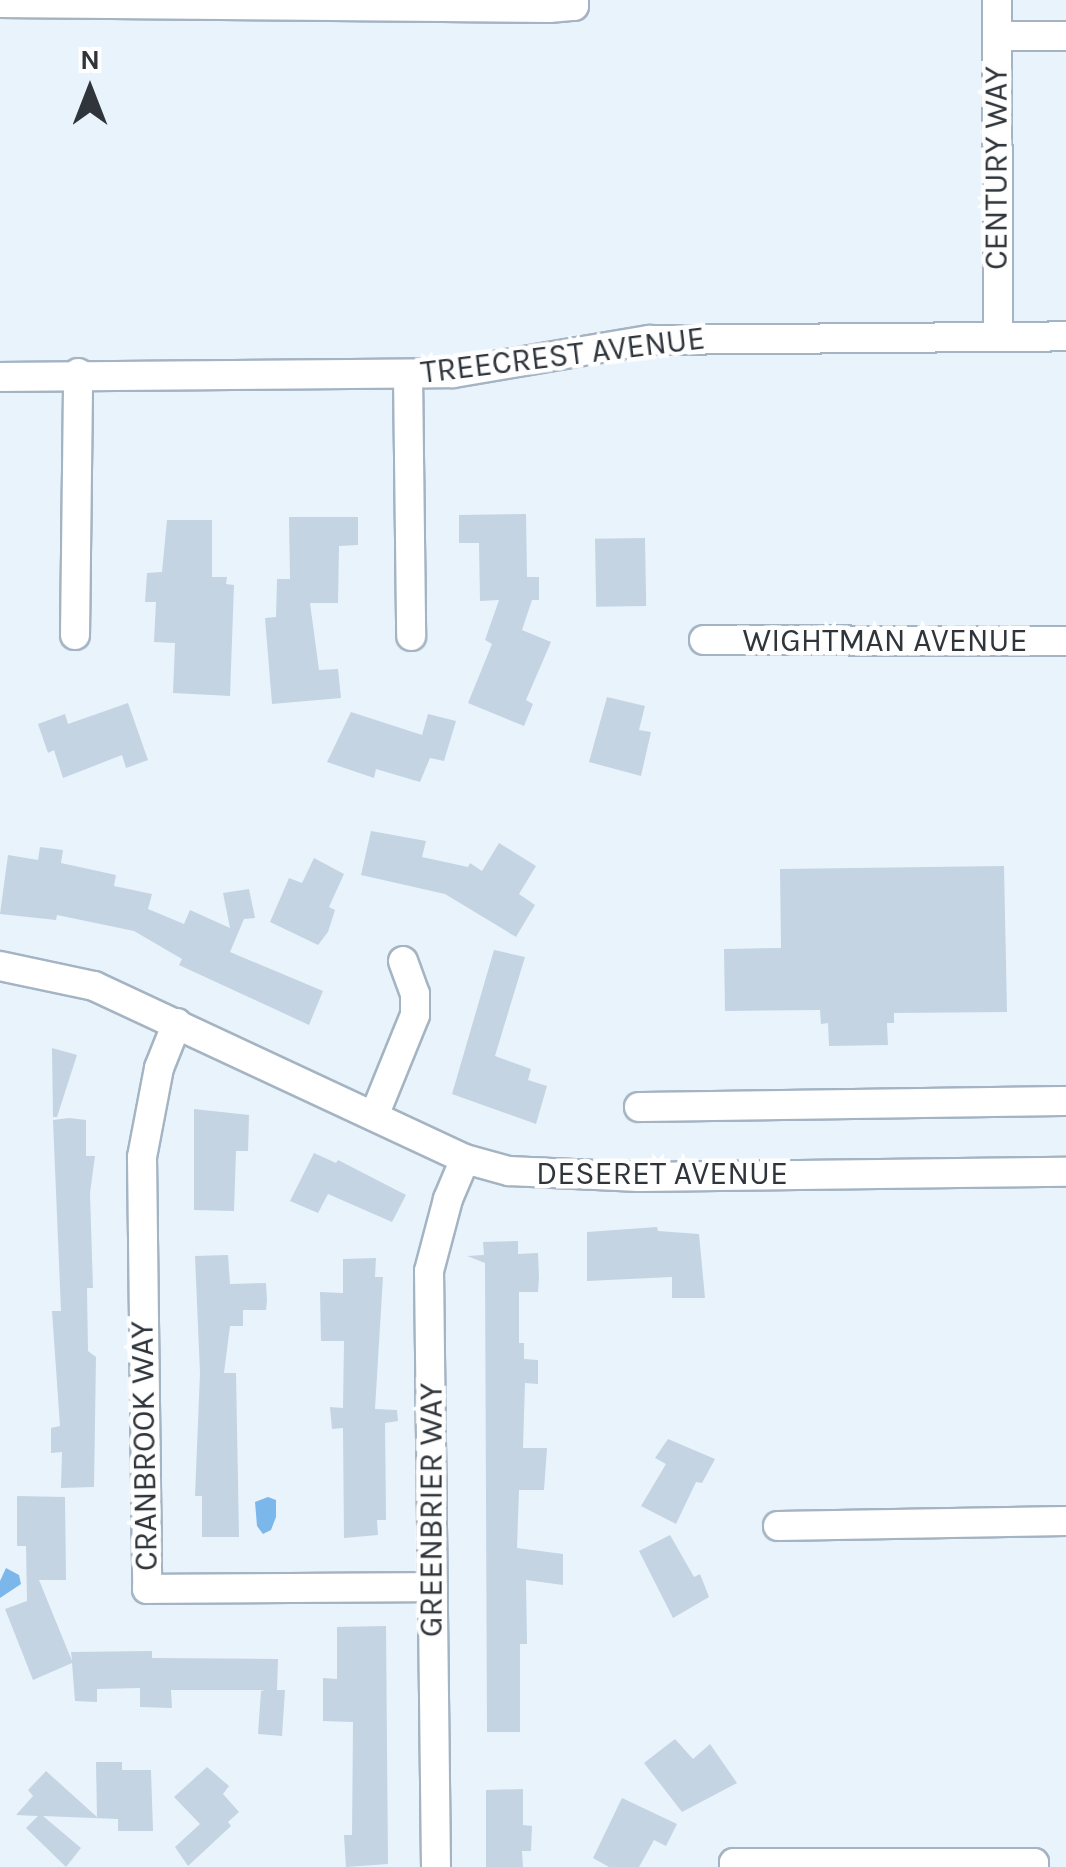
<!DOCTYPE html>
<html>
<head>
<meta charset="utf-8">
<style>
  body { margin:0 }
  #map { position:relative; width:1066px; height:1867px; overflow:hidden; background:#e9f3fc; font-family:Karla,sans-serif }
  div>[style] { position:absolute }
  .water>* { inset:0; background:#7cb7ec }
  .building>* { inset:0; background:#c4d4e3; transform-origin:0 0 }
  .roads { filter:drop-shadow(2px 0 #a4b4c3) drop-shadow(-2px 0 #a4b4c3) drop-shadow(0 2px #a4b4c3) drop-shadow(0 -2px #a4b4c3) }
  .minor>* { height:28px; margin:-14px; padding:0 14px; transform-origin:14px; border-radius:14px; background:#fff }
  span { translate:-50% -50%; white-space:nowrap; text-align:center; line-height:1.15; -webkit-text-stroke:9px #fefefe; paint-order:stroke }
  .street-label { font-size:32px; color:#2f353b }
  .north { position:absolute; left:40px; top:40px; width:100px; height:100px; -webkit-text-stroke:8px #fefefe; paint-order:stroke; rotate:0deg; font-size:28px; font-weight:700; line-height:40px; text-align:center; color:#2f353b }
  .north::after { content:''; display:block; margin:auto; width:35px; height:45px; background:#2f353b; clip-path:polygon(50% 0,100% 100%,50% 72%,0 100%) }
</style>
</head>
<body>
<div id="map">
  <div class="water">
    <div style="clip-path:polygon(268px 1497px,276px 1500px,276px 1517px,271px 1530px,263px 1534px,257px 1526px,255px 1502px)"></div>
    <div style="clip-path:polygon(6px 1568px,19px 1575px,21px 1584px,0 1598px,0 1581px)"></div>
  </div>
  <div class="building">
    <div style="clip-path:polygon(526px 514px,527px 577px,539px 577px,539px 600px,532px 600px,522px 630px,551px 642px,526px 700px,533px 704px,524px 726px,468px 703px,492px 644px,485px 640px,499px 600px,480px 601px,479px 543px,459px 543px,459px 515px)"></div>
    <div style="clip-path:polygon(289px 517px,358px 517px,358px 545px,339px 546px,338px 603px,310px 603px,319px 670px,338px 669px,341px 698px,272px 704px,265px 618px,276px 617px,277px 579px,290px 579px)"></div>
    <div style="clip-path:polygon(167px 520px,212px 520px,212px 577px,227px 577px,226px 584px,234px 585px,230px 696px,173px 693px,175px 643px,154px 642px,156px 602px,145px 602px,147px 573px,162px 572px)"></div>
    <div style="left:645px;top:538px;width:68px;height:50px;rotate:89deg"></div>
    <div style="clip-path:polygon(607px 697px,645px 706px,639px 730px,651px 732px,641px 776px,589px 762px)"></div>
    <div style="clip-path:polygon(128px 703px,148px 760px,126px 768px,122px 755px,63px 778px,54px 750px,48px 753px,38px 724px,65px 714px,68px 724px)"></div>
    <div style="clip-path:polygon(351px 712px,422px 735px,428px 714px,456px 721px,444px 761px,430px 758px,420px 782px,376px 769px,374px 778px,327px 762px)"></div>
    <div style="clip-path:polygon(371px 831px,426px 841px,422px 857px,468px 867px,470px 863px,482px 871px,499px 843px,536px 866px,519px 894px,535px 905px,516px 937px,445px 894px,361px 875px)"></div>
    <div style="clip-path:polygon(40px 847px,63px 850px,61px 863px,116px 875px,114px 886px,152px 894px,148px 909px,184px 924px,190px 910px,230px 928px,223px 893px,249px 889px,255px 918px,244px 919px,230px 952px,323px 991px,309px 1025px,179px 965px,182px 959px,134px 931px,57px 915px,56px 920px,0 914px,8px 855px,38px 860px)"></div>
    <div style="clip-path:polygon(314px 858px,344px 874px,329px 907px,335px 910px,328px 932px,318px 945px,270px 922px,289px 878px,302px 883px)"></div>
    <div style="clip-path:polygon(1004px 866px,1007px 1012px,894px 1013px,894px 1023px,887px 1023px,888px 1045px,829px 1046px,828px 1023px,821px 1024px,820px 1010px,725px 1011px,724px 949px,781px 948px,780px 869px)"></div>
    <div style="clip-path:polygon(494px 950px,525px 957px,495px 1056px,531px 1069px,528px 1080px,547px 1086px,536px 1124px,452px 1094px)"></div>
    <div style="clip-path:polygon(52px 1048px,77px 1055px,57px 1117px,53px 1117px)"></div>
    <div style="clip-path:polygon(194px 1109px,249px 1115px,248px 1151px,236px 1151px,234px 1211px,194px 1210px)"></div>
    <div style="clip-path:polygon(69px 1118px,86px 1120px,86px 1156px,95px 1156px,90px 1193px,93px 1288px,87px 1288px,88px 1351px,96px 1357px,94px 1487px,61px 1488px,62px 1452px,51px 1453px,51px 1428px,60px 1426px,52px 1311px,61px 1311px,53px 1120px)"></div>
    <div style="clip-path:polygon(314px 1153px,336px 1163px,338px 1160px,406px 1195px,392px 1222px,328px 1194px,318px 1213px,290px 1201px)"></div>
    <div style="clip-path:polygon(657px 1227px,658px 1231px,699px 1234px,705px 1298px,672px 1298px,672px 1277px,587px 1281px,587px 1232px)"></div>
    <div style="clip-path:polygon(518px 1241px,518px 1254px,538px 1253px,539px 1278px,538px 1292px,519px 1292px,519px 1343px,524px 1343px,524px 1359px,538px 1360px,538px 1384px,525px 1383px,523px 1448px,547px 1448px,544px 1490px,519px 1490px,517px 1548px,563px 1554px,563px 1585px,526px 1580px,527px 1644px,520px 1644px,520px 1732px,487px 1732px,485px 1263px,467px 1256px,484px 1255px,483px 1242px)"></div>
    <div style="clip-path:polygon(228px 1255px,230px 1284px,266px 1283px,267px 1301px,266px 1310px,243px 1310px,243px 1326px,230px 1326px,224px 1373px,236px 1373px,239px 1537px,202px 1537px,202px 1496px,195px 1496px,200px 1373px,195px 1256px)"></div>
    <div style="clip-path:polygon(376px 1258px,375px 1277px,383px 1277px,375px 1409px,397px 1410px,398px 1421px,385px 1423px,386px 1520px,377px 1520px,378px 1535px,344px 1538px,343px 1428px,332px 1429px,330px 1407px,343px 1408px,344px 1341px,321px 1341px,320px 1292px,343px 1293px,343px 1259px)"></div>
    <div style="clip-path:polygon(668px 1439px,715px 1459px,702px 1483px,696px 1482px,676px 1524px,641px 1506px,666px 1464px,655px 1458px)"></div>
    <div style="clip-path:polygon(17px 1496px,65px 1497px,66px 1580px,39px 1580px,72px 1661px,71px 1652px,152px 1651px,152px 1658px,278px 1659px,277px 1690px,285px 1690px,282px 1736px,258px 1734px,261px 1691px,265px 1690px,171px 1690px,172px 1708px,140px 1707px,140px 1688px,97px 1689px,97px 1702px,75px 1701px,72px 1663px,33px 1680px,5px 1609px,27px 1601px,26px 1546px,17px 1546px)"></div>
    <div style="clip-path:polygon(670px 1535px,694px 1577px,700px 1574px,709px 1597px,673px 1618px,639px 1551px)"></div>
    <div style="clip-path:polygon(386px 1626px,388px 1864px,346px 1867px,344px 1835px,352px 1835px,353px 1722px,323px 1721px,323px 1678px,337px 1679px,337px 1627px)"></div>
    <div style="clip-path:polygon(675px 1739px,693px 1759px,710px 1744px,737px 1783px,682px 1812px,644px 1763px)"></div>
    <div style="clip-path:polygon(96px 1762px,122px 1762px,122px 1770px,151px 1770px,153px 1831px,118px 1831px,118px 1819px,43px 1816px,81px 1848px,66px 1867px,26px 1828px,38px 1816px,16px 1815px,33px 1796px,28px 1790px,46px 1771px,97px 1817px)"></div>
    <div style="clip-path:polygon(207px 1767px,229px 1786px,223px 1794px,239px 1812px,228px 1822px,231px 1826px,188px 1866px,175px 1847px,200px 1824px,174px 1797px)"></div>
    <div style="clip-path:polygon(523px 1789px,523px 1825px,532px 1826px,531px 1851px,522px 1851px,523px 1867px,486px 1867px,486px 1790px)"></div>
    <div style="clip-path:polygon(622px 1798px,677px 1824px,666px 1846px,654px 1840px,639px 1867px,609px 1867px,593px 1858px)"></div>
  </div>
  <div class="roads">
    <div class="minor">
      <div style="left:997px;top:0;width:336px;rotate:89.8deg"></div>
      <div style="left:0;top:3px;width:549px;rotate:0.52deg"></div>
      <div style="left:549px;top:8px;width:25px;rotate:-5deg"></div>
      <div style="left:574px;top:6px;width:6px;rotate:-90deg"></div>
      <div style="left:997px;top:36px;width:69px"></div>
      <div style="left:408px;top:374px;width:262px;rotate:89.3deg"></div>
      <div style="left:0;top:377px;width:453px;rotate:-0.5deg"></div>
      <div style="left:453px;top:373px;width:199px;rotate:-9.6deg"></div>
      <div style="left:649px;top:340px;width:417px;rotate:-0.5deg"></div>
      <div style="left:75px;top:635px;width:262px;rotate:-89.3deg"></div>
      <div style="left:704px;top:640px;width:362px;rotate:0.2deg"></div>
      <div style="left:0;top:966px;width:96px;rotate:12deg"></div>
      <div style="left:94px;top:986px;width:409px;rotate:25deg"></div>
      <div style="left:465px;top:1159px;width:46px;rotate:15.3deg"></div>
      <div style="left:509px;top:1171px;width:130px;rotate:2.6deg"></div>
      <div style="left:639px;top:1177px;width:427px;rotate:-0.7deg"></div>
      <div style="left:177px;top:1023px;width:48px;rotate:111.8deg"></div>
      <div style="left:159px;top:1068px;width:91px;rotate:100.8deg"></div>
      <div style="left:142px;top:1157px;width:432px;rotate:89.3deg"></div>
      <div style="left:147px;top:1589px;width:286px;rotate:-0.4deg"></div>
      <div style="left:639px;top:1107px;width:427px;rotate:-0.8deg"></div>
      <div style="left:374px;top:1116px;width:109px;rotate:-67.9deg"></div>
      <div style="left:415px;top:1015px;width:21px;rotate:-90deg"></div>
      <div style="left:415px;top:994px;width:35px;rotate:-110deg"></div>
      <div style="left:778px;top:1526px;width:288px;rotate:-1deg"></div>
      <div style="left:436px;top:1867px;width:596px;rotate:-90.67deg"></div>
      <div style="left:429px;top:1271px;width:74px;rotate:-75.2deg"></div>
      <div style="left:448px;top:1199px;width:43px;rotate:-67deg"></div>
      <div style="left:734px;top:1867px;width:4px;rotate:-90deg"></div>
      <div style="left:734px;top:1863px;width:300px"></div>
      <div style="left:1034px;top:1863px;width:4px;rotate:90deg"></div>
    </div>
  </div>
  <div class="street-label">
    <span style="left:997px;top:168px;rotate:-90deg">CENTURY WAY</span>
    <span style="left:563px;top:356px;rotate:-7deg">TREECREST AVENUE</span>
    <span style="left:885px;top:641px">WIGHTMAN AVENUE</span>
    <span style="left:662px;top:1174px">DESERET AVENUE</span>
    <span style="left:145px;top:1446px;rotate:-91deg">CRANBROOK WAY</span>
    <span style="left:432px;top:1510px;rotate:-90deg">GREENBRIER WAY</span>
  </div>
  <div class="north">N</div>
</div>
</body>
</html>
